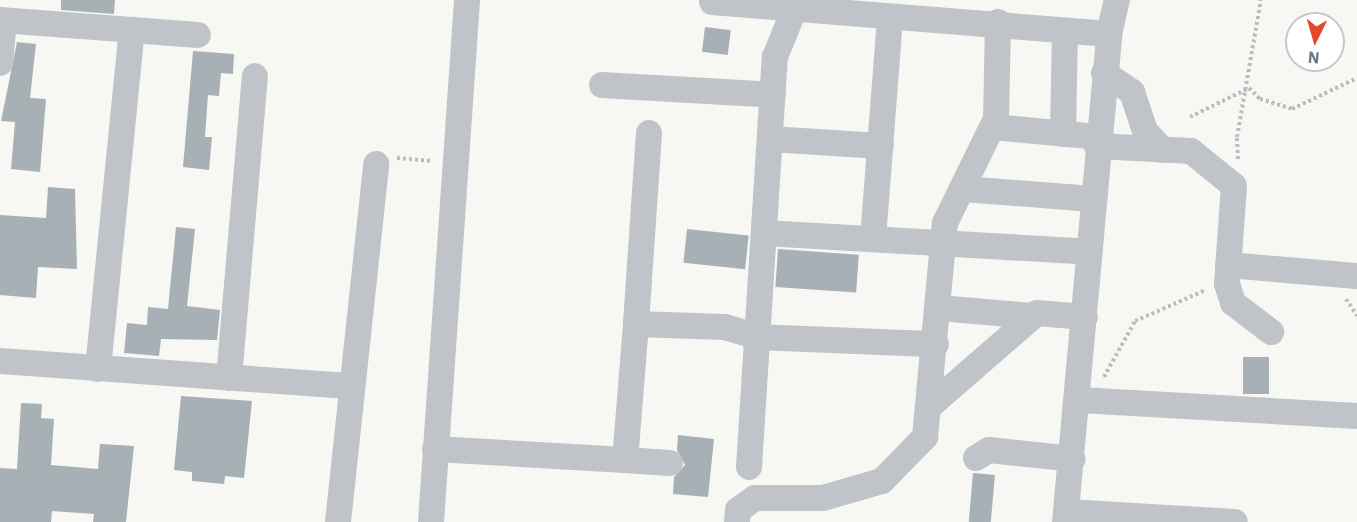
<!DOCTYPE html>
<html>
<head>
<meta charset="utf-8">
<style>
  body { margin:0 }
  #map { position:relative; width:1357px; height:522px; overflow:hidden; background:#f7f7f4; font-family:"IBM Plex Sans",sans-serif }
  div>[style] { position:absolute }
  .building>* { inset:0; background:#a7b0b5; transform-origin:0 0 }
  .path>* { height:4px; margin-top:-2px; transform-origin:0; background:repeating-linear-gradient(90deg,#babdbf 0 3px,transparent 0 6px) }
  .minor>* { height:26px; margin:-13px; padding:0 13px; transform-origin:13px; border-radius:13px; background:#c0c4c8 }
  span { translate:-50% -50%; white-space:nowrap; text-align:center; line-height:1.15; -webkit-text-stroke:6px #fff; paint-order:stroke }
  .north { position:absolute; left:1285px; top:12px; width:60px; height:60px; box-sizing:border-box; background:#fff; border:2px solid #c2c9ce; border-radius:50%; rotate:185deg; font-size:16px; font-weight:700; line-height:24px; text-align:center; color:#667985 }
  .north::after { content:''; display:block; margin:auto; width:21px; height:27px; background:#e24829; clip-path:polygon(50% 0,100% 100%,50% 72%,0 100%) }
</style>
</head>
<body>
<div id="map">
  <div class="building">
    <div style="clip-path:polygon(61px 0,115px 0,114px 14px,61px 10px)"></div>
    <div style="left:705px;top:27px;width:26px;height:25px;rotate:7deg"></div>
    <div style="clip-path:polygon(17px 42px,36px 44px,30px 98px,46px 99px,40px 172px,11px 169px,15px 122px,1px 121px)"></div>
    <div style="clip-path:polygon(193px 51px,234px 54px,233px 74px,221px 73px,219px 96px,208px 95px,205px 137px,212px 137px,209px 170px,183px 167px)"></div>
    <div style="clip-path:polygon(48px 187px,75px 189px,77px 269px,38px 267px,36px 298px,0 295px,0 215px,46px 218px)"></div>
    <div style="clip-path:polygon(176px 227px,195px 229px,187px 306px,220px 310px,217px 340px,161px 339px,159px 356px,124px 353px,127px 323px,147px 325px,148px 307px,168px 309px)"></div>
    <div style="left:687px;top:229px;width:62px;height:34px;rotate:6deg"></div>
    <div style="left:778px;top:249px;width:81px;height:38px;rotate:4deg"></div>
    <div style="left:1243px;top:357px;width:26px;height:37px"></div>
    <div style="clip-path:polygon(181px 396px,252px 401px,244px 478px,225px 476px,224px 484px,192px 481px,192px 472px,174px 470px)"></div>
    <div style="clip-path:polygon(21px 403px,42px 404px,41px 418px,54px 419px,51px 465px,98px 469px,100px 444px,134px 446px,126px 522px,93px 522px,94px 514px,52px 511px,51px 522px,0 522px,0 468px,17px 469px)"></div>
    <div style="clip-path:polygon(678px 435px,714px 439px,708px 497px,673px 494px,674px 477px,685px 465px,677px 450px)"></div>
    <div style="left:973px;top:473px;width:22px;height:49px;rotate:5deg"></div>
  </div>
  <div class="path">
    <div style="left:1190px;top:117px;width:66px;rotate:-26.2deg"></div>
    <div style="left:1249px;top:88px;width:16px;rotate:45deg"></div>
    <div style="left:1260px;top:99px;width:34px;rotate:17deg"></div>
    <div style="left:1292px;top:109px;width:72px;rotate:-25.5deg"></div>
    <div style="left:397px;top:158px;width:35px;rotate:5deg"></div>
    <div style="left:1238px;top:159px;width:22px;rotate:-93deg"></div>
    <div style="left:1237px;top:137px;width:139px;rotate:-80.1deg"></div>
    <div style="left:1346px;top:299px;width:20px;rotate:57deg"></div>
    <div style="left:1104px;top:377px;width:64px;rotate:-61deg"></div>
    <div style="left:1135px;top:321px;width:77px;rotate:-23.6deg"></div>
  </div>
  <div class="minor">
    <div style="left:712px;top:2px;width:398px;rotate:4.6deg"></div>
    <div style="left:1109px;top:34px;width:35px;rotate:-77deg"></div>
    <div style="left:0;top:20px;width:132px;rotate:4.3deg"></div>
    <div style="left:0;top:63px;width:42px;rotate:-84.6deg"></div>
    <div style="left:1104px;top:73px;width:34px;rotate:34deg"></div>
    <div style="left:1132px;top:92px;width:41px;rotate:71.6deg"></div>
    <div style="left:1145px;top:131px;width:26px;rotate:47deg"></div>
    <div style="left:602px;top:85px;width:171px;rotate:3.3deg"></div>
    <div style="left:993px;top:127px;width:105px;rotate:5.4deg"></div>
    <div style="left:649px;top:133px;width:191px;rotate:93.9deg"></div>
    <div style="left:636px;top:324px;width:89px;rotate:1.9deg"></div>
    <div style="left:725px;top:327px;width:34px;rotate:17deg"></div>
    <div style="left:758px;top:337px;width:178px;rotate:2.3deg"></div>
    <div style="left:1063px;top:134px;width:103px;rotate:-88.9deg"></div>
    <div style="left:770px;top:139px;width:111px;rotate:3.6deg"></div>
    <div style="left:1097px;top:146px;width:94px;rotate:3deg"></div>
    <div style="left:1191px;top:151px;width:55px;rotate:39.1deg"></div>
    <div style="left:1234px;top:186px;width:98px;rotate:94.1deg"></div>
    <div style="left:1227px;top:284px;width:20px;rotate:72deg"></div>
    <div style="left:1233px;top:303px;width:48px;rotate:37.3deg"></div>
    <div style="left:963px;top:189px;width:130px;rotate:4.4deg"></div>
    <div style="left:764px;top:233px;width:326px;rotate:3.3deg"></div>
    <div style="left:873px;top:239px;width:221px;rotate:-85.6deg"></div>
    <div style="left:1228px;top:265px;width:129px;rotate:4.9deg"></div>
    <div style="left:939px;top:308px;width:94px;rotate:4.9deg"></div>
    <div style="left:636px;top:324px;width:136px;rotate:94.6deg"></div>
    <div style="left:625px;top:460px;width:45px;rotate:3.8deg"></div>
    <div style="left:0;top:361px;width:353px;rotate:4.1deg"></div>
    <div style="left:98px;top:369px;width:341px;rotate:-84.3deg"></div>
    <div style="left:132px;top:30px;width:66px;rotate:4.3deg"></div>
    <div style="left:229px;top:378px;width:303px;rotate:-85.1deg"></div>
    <div style="left:1080px;top:400px;width:277px;rotate:3.3deg"></div>
    <div style="left:931px;top:405px;width:140px;rotate:-41deg"></div>
    <div style="left:1037px;top:313px;width:48px;rotate:4.8deg"></div>
    <div style="left:435px;top:449px;width:190px;rotate:3.3deg"></div>
    <div style="left:976px;top:458px;width:15px;rotate:-32deg"></div>
    <div style="left:989px;top:450px;width:84px;rotate:6.1deg"></div>
    <div style="left:749px;top:467px;width:411px;rotate:-86.4deg"></div>
    <div style="left:775px;top:57px;width:61px;rotate:-68deg"></div>
    <div style="left:1067px;top:512px;width:168px;rotate:3.4deg"></div>
    <div style="left:338px;top:522px;width:360px;rotate:-83.9deg"></div>
    <div style="left:431px;top:522px;width:523px;rotate:-86.05deg"></div>
    <div style="left:737px;top:522px;width:12px;rotate:-85deg"></div>
    <div style="left:738px;top:510px;width:21px;rotate:-35deg"></div>
    <div style="left:755px;top:498px;width:68px"></div>
    <div style="left:823px;top:498px;width:61px;rotate:-16.1deg"></div>
    <div style="left:882px;top:481px;width:62px;rotate:-45.7deg"></div>
    <div style="left:925px;top:437px;width:215px;rotate:-84.7deg"></div>
    <div style="left:945px;top:223px;width:116px;rotate:-63.9deg"></div>
    <div style="left:996px;top:119px;width:97px;rotate:-88.8deg"></div>
    <div style="left:1065px;top:522px;width:490px;rotate:-84.8deg"></div>
  </div>
  <div class="north">N</div>
</div>
</body>
</html>
